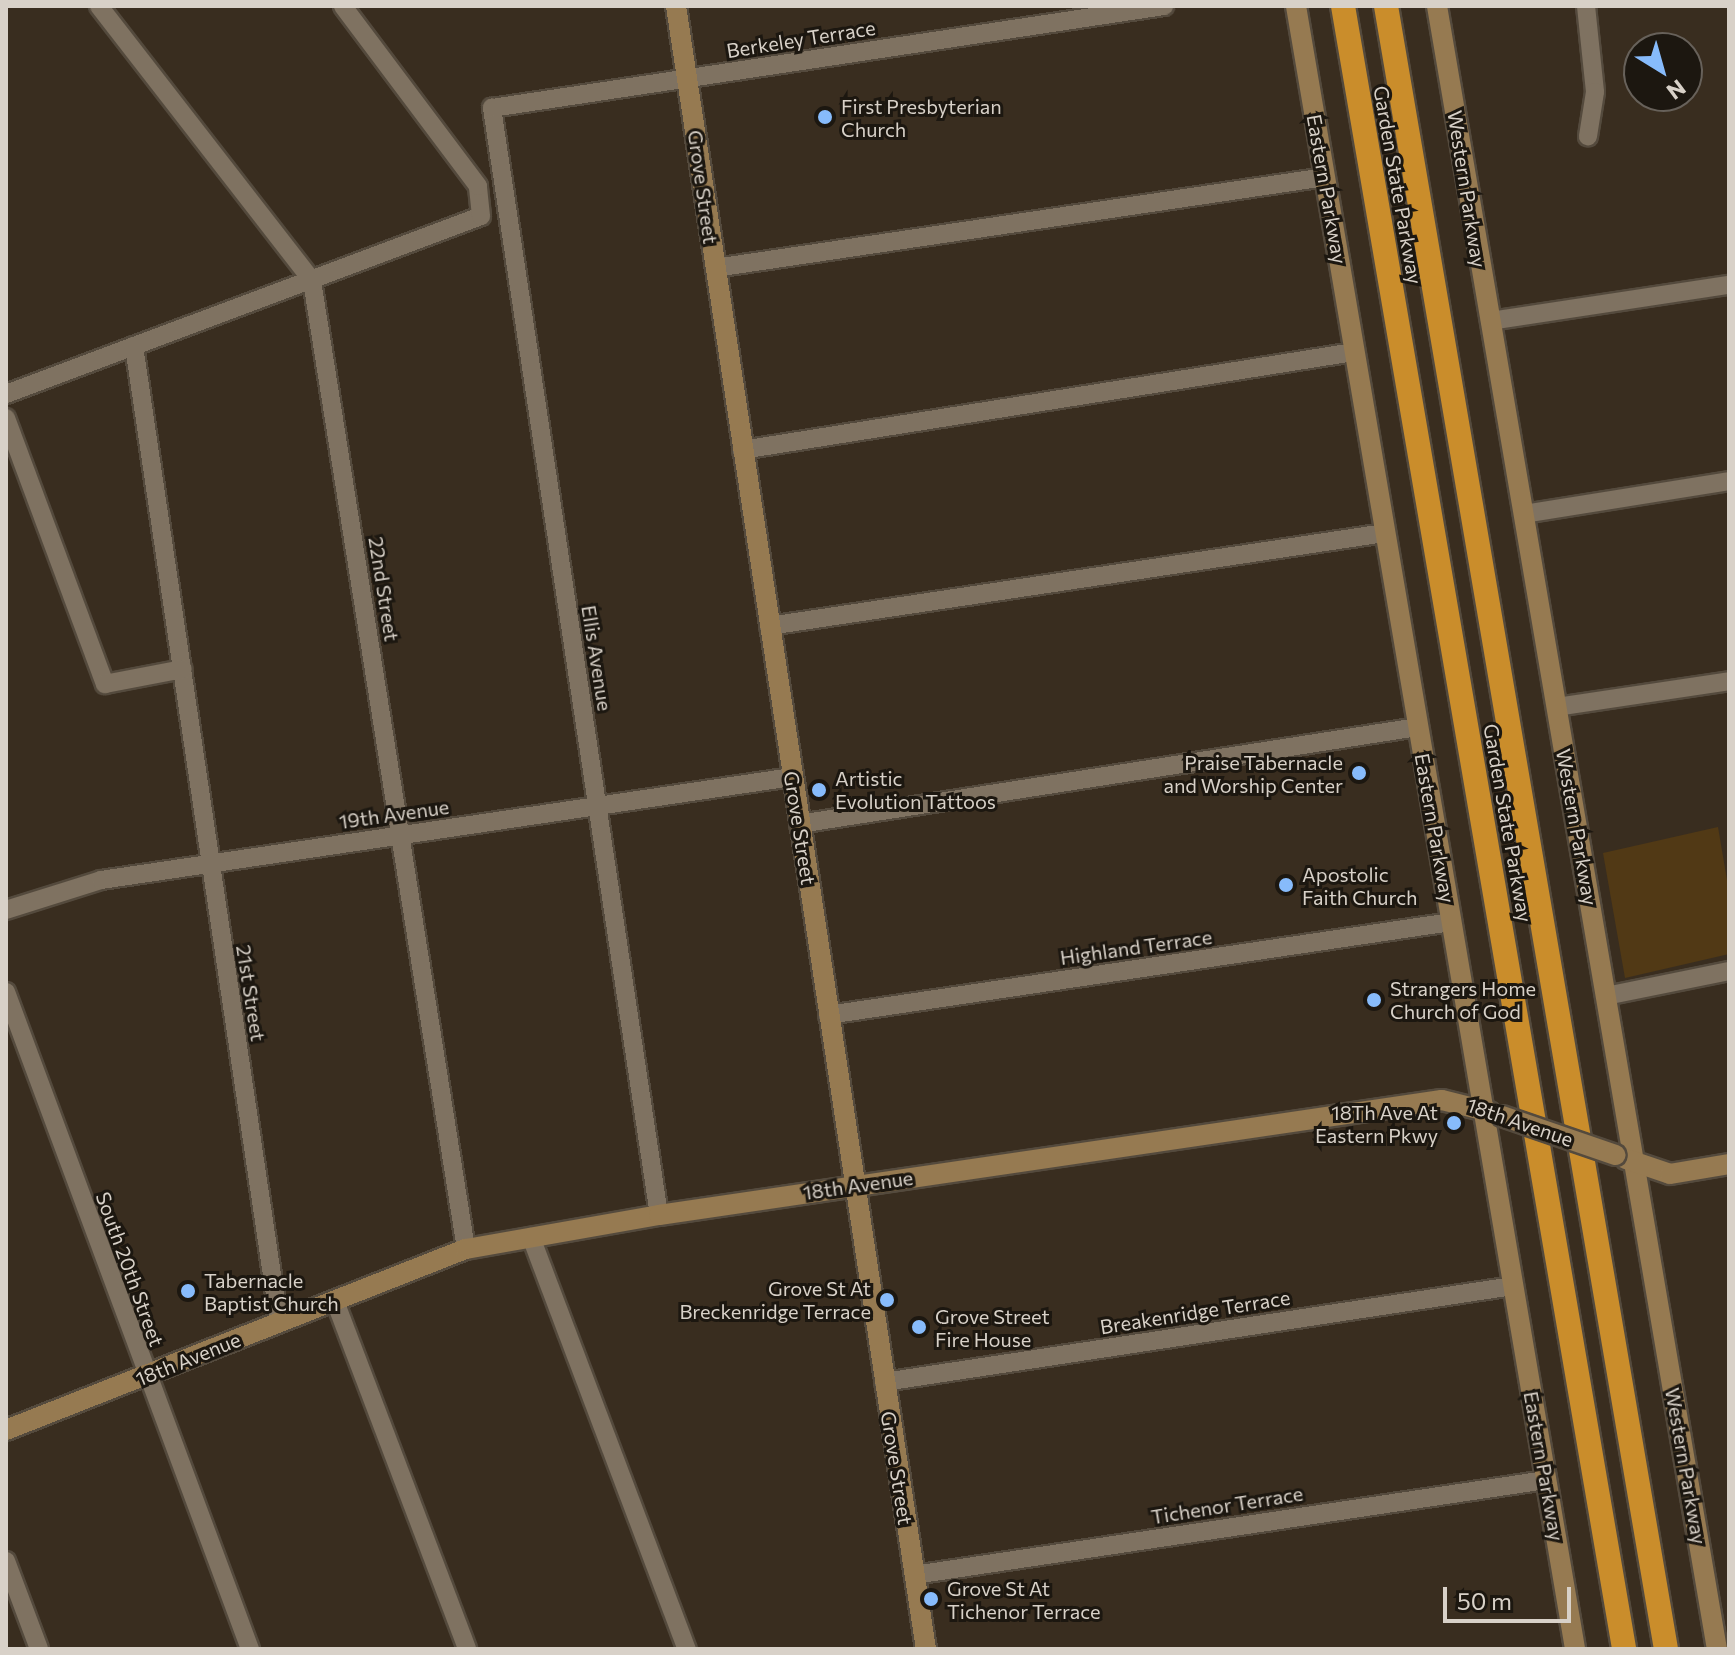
<!DOCTYPE html>
<html>
<head>
<meta charset="utf-8">
<style>
  body { margin:0 }
  #map { position:relative; width:1735px; height:1655px; overflow:hidden; background:#392d1f; font-family:Commissioner,sans-serif }
  div>[style] { position:absolute }
  .green>* { inset:0; background:#513915 }
  .roads { filter:drop-shadow(2px 0 #544a3d) drop-shadow(-2px 0 #544a3d) drop-shadow(0 2px #544a3d) drop-shadow(0 -2px #544a3d) }
  .street>* { height:18px; margin:-9px; padding:0 9px; transform-origin:9px; border-radius:9px; background:#7f7261 }
  .secondary>* { height:20px; margin:-10px; padding:0 10px; transform-origin:10px; border-radius:10px; background:#967a51 }
  .highway>* { height:24px; margin:-12px; padding:0 12px; transform-origin:12px; border-radius:12px; background:#ca8d2b }
  .bridges { filter:drop-shadow(2px 0 #544a3d) drop-shadow(-2px 0 #544a3d) drop-shadow(0 2px #544a3d) drop-shadow(0 -2px #544a3d) }
  .secondary-bridge>* { height:20px; margin:-10px; padding:0 10px; transform-origin:10px; border-radius:10px; background:#967a51 }
  .dots>* { width:22px; height:22px; translate:-50% -50%; box-sizing:border-box; border:4px solid #1c1710; border-radius:50% }
  span { translate:-50% -50%; white-space:nowrap; text-align:center; line-height:1.15; -webkit-text-stroke:6px #1c1710; paint-order:stroke }
  .street-label { font-size:20px; color:#d8d1c8 }
  .poi-label { font-size:20px; color:#d8d1c8 }
  .left { translate:0 -50%; text-align:left }
  .right { translate:-100% -50%; text-align:right }
  .frame { position:absolute; inset:0; border:8px solid #d8d1c8; pointer-events:none }
  .north { position:absolute; left:1623px; top:32px; width:80px; height:80px; box-sizing:border-box; background:#1c1710; border:2px solid #67615a; border-radius:50%; rotate:143deg; font-size:22px; font-weight:700; line-height:32px; text-align:center; color:#d8d1c8 }
  .north::after { content:''; display:block; margin:auto; width:28px; height:36px; background:#87bbfb; clip-path:polygon(50% 0,100% 100%,50% 72%,0 100%) }
  .scale { position:absolute; left:1443px; top:1587px; width:128px; height:36px; box-sizing:border-box; border:4px solid #d8d1c8; border-top:0; padding-left:10px; font-size:24px; line-height:28px; white-space:nowrap; color:#d8d1c8; -webkit-text-stroke:6px #1c1710; paint-order:stroke }
</style>
</head>
<body>
<div id="map">
  <div class="green">
    <div style="clip-path:polygon(1718px 827px,1729px 892px,1729px 954px,1625px 978px,1603px 853px)"></div>
  </div>
  <div class="roads">
    <div class="street">
      <div style="left:99px;top:6px;width:348px;rotate:52.2deg"></div>
      <div style="left:312px;top:281px;width:980px;rotate:80.96deg"></div>
      <div style="left:1586px;top:6px;width:86px;rotate:84deg"></div>
      <div style="left:1595px;top:92px;width:45px;rotate:99deg"></div>
      <div style="left:715px;top:268px;width:617px;rotate:-8.48deg"></div>
      <div style="left:1490px;top:321px;width:242px;rotate:-8.6deg"></div>
      <div style="left:134px;top:346px;width:987px;rotate:81.55deg"></div>
      <div style="left:6px;top:394px;width:507px;rotate:-20.54deg"></div>
      <div style="left:481px;top:216px;width:30px;rotate:-96deg"></div>
      <div style="left:478px;top:186px;width:225px;rotate:-126.9deg"></div>
      <div style="left:6px;top:418px;width:284px;rotate:69.6deg"></div>
      <div style="left:105px;top:684px;width:79px;rotate:-10.9deg"></div>
      <div style="left:742px;top:450px;width:620px;rotate:-9.1deg"></div>
      <div style="left:1524px;top:514px;width:208px;rotate:-9.1deg"></div>
      <div style="left:769px;top:626px;width:623px;rotate:-8.59deg"></div>
      <div style="left:1556px;top:707px;width:175px;rotate:-8.5deg"></div>
      <div style="left:799px;top:824px;width:627px;rotate:-8.91deg"></div>
      <div style="left:6px;top:910px;width:100px;rotate:-17.5deg"></div>
      <div style="left:101px;top:880px;width:699px;rotate:-8.48deg"></div>
      <div style="left:6px;top:992px;width:701px;rotate:69.63deg"></div>
      <div style="left:1606px;top:996px;width:126px;rotate:-11.5deg"></div>
      <div style="left:828px;top:1015px;width:630px;rotate:-8.49deg"></div>
      <div style="left:659px;top:1215px;width:1120px;rotate:-98.58deg"></div>
      <div style="left:492px;top:108px;width:680px;rotate:-8.63deg"></div>
      <div style="left:531px;top:1237px;width:441px;rotate:69.3deg"></div>
      <div style="left:335px;top:1301px;width:372px;rotate:69.2deg"></div>
      <div style="left:884px;top:1382px;width:636px;rotate:-8.68deg"></div>
      <div style="left:6px;top:1561px;width:94px;rotate:69.4deg"></div>
      <div style="left:914px;top:1575px;width:639px;rotate:-8.55deg"></div>
    </div>
    <div class="secondary">
      <div style="left:676px;top:6px;width:1662px;rotate:81.35deg"></div>
      <div style="left:1296px;top:6px;width:1667px;rotate:80.36deg"></div>
      <div style="left:1437px;top:6px;width:1667px;rotate:80.33deg"></div>
      <div style="left:1626px;top:1159px;width:46px;rotate:18.8deg"></div>
      <div style="left:1670px;top:1174px;width:60px;rotate:-9.6deg"></div>
      <div style="left:6px;top:1430px;width:494px;rotate:-21.5deg"></div>
      <div style="left:466px;top:1249px;width:196px;rotate:-10deg"></div>
      <div style="left:659px;top:1215px;width:791px;rotate:-8.36deg"></div>
      <div style="left:1442px;top:1100px;width:49px;rotate:14deg"></div>
    </div>
    <div class="highway">
      <div style="left:1343px;top:6px;width:1667px;rotate:80.29deg"></div>
      <div style="left:1386px;top:6px;width:1667px;rotate:80.33deg"></div>
    </div>
  </div>
  <div class="bridges">
    <div class="secondary-bridge">
      <div style="left:1502px;top:1116px;width:120px;rotate:19deg"></div>
    </div>
  </div>
  <div class="dots">
    <div style="left:825px;top:117px;background:#87bbfb"></div>
    <div style="left:1359px;top:773px;background:#87bbfb"></div>
    <div style="left:819px;top:790px;background:#87bbfb"></div>
    <div style="left:1286px;top:885px;background:#87bbfb"></div>
    <div style="left:1374px;top:1000px;background:#87bbfb"></div>
    <div style="left:1454px;top:1123px;background:#87bbfb"></div>
    <div style="left:188px;top:1291px;background:#87bbfb"></div>
    <div style="left:887px;top:1300px;background:#87bbfb"></div>
    <div style="left:919px;top:1327px;background:#87bbfb"></div>
    <div style="left:931px;top:1599px;background:#87bbfb"></div>
  </div>
  <div class="street-label">
    <span style="left:801px;top:39px;rotate:-9deg">Berkeley Terrace</span>
    <span style="left:1398px;top:185px;rotate:80deg">Garden State Parkway</span>
    <span style="left:703px;top:187px;rotate:82deg">Grove Street</span>
    <span style="left:1327px;top:189px;rotate:80deg">Eastern Parkway</span>
    <span style="left:1467px;top:189px;rotate:81deg">Western Parkway</span>
    <span style="left:384px;top:589px;rotate:81deg">22nd Street</span>
    <span style="left:597px;top:658px;rotate:81deg">Ellis Avenue</span>
    <span style="left:394px;top:814px;rotate:-8deg">19th Avenue</span>
    <span style="left:1508px;top:823px;rotate:80deg">Garden State Parkway</span>
    <span style="left:1577px;top:827px;rotate:80deg">Western Parkway</span>
    <span style="left:800px;top:828px;rotate:81deg">Grove Street</span>
    <span style="left:1435px;top:828px;rotate:80deg">Eastern Parkway</span>
    <span style="left:1136px;top:947px;rotate:-8deg">Highland Terrace</span>
    <span style="left:251px;top:993px;rotate:81deg">21st Street</span>
    <span style="left:1520px;top:1122px;rotate:19deg">18th Avenue</span>
    <span style="left:858px;top:1185px;rotate:-8deg">18th Avenue</span>
    <span style="left:130px;top:1269px;rotate:70deg">South 20th Street</span>
    <span style="left:1195px;top:1312px;rotate:-9deg">Breakenridge Terrace</span>
    <span style="left:188px;top:1359px;rotate:-22deg">18th Avenue</span>
    <span style="left:1544px;top:1466px;rotate:80deg">Eastern Parkway</span>
    <span style="left:1686px;top:1466px;rotate:80deg">Western Parkway</span>
    <span style="left:897px;top:1468px;rotate:81deg">Grove Street</span>
    <span style="left:1227px;top:1505px;rotate:-9deg">Tichenor Terrace</span>
  </div>
  <div class="poi-label">
    <span class="left" style="left:841px;top:118px">First Presbyterian<br>Church</span>
    <span class="right" style="left:1343px;top:774px">Praise Tabernacle<br>and Worship Center</span>
    <span class="left" style="left:835px;top:790px">Artistic<br>Evolution Tattoos</span>
    <span class="left" style="left:1302px;top:886px">Apostolic<br>Faith Church</span>
    <span class="left" style="left:1390px;top:1000px">Strangers Home<br>Church of God</span>
    <span class="right" style="left:1438px;top:1124px">18Th Ave At<br>Eastern Pkwy</span>
    <span class="left" style="left:204px;top:1292px">Tabernacle<br>Baptist Church</span>
    <span class="right" style="left:871px;top:1300px">Grove St At<br>Breckenridge Terrace</span>
    <span class="left" style="left:935px;top:1328px">Grove Street<br>Fire House</span>
    <span class="left" style="left:947px;top:1600px">Grove St At<br>Tichenor Terrace</span>
  </div>
  <div class="frame"></div>
  <div class="north">N</div>
  <div class="scale">50 m</div>
</div>
</body>
</html>
